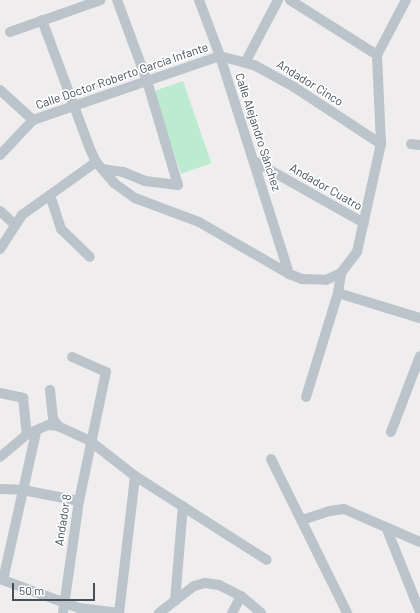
<!DOCTYPE html>
<html>
<head>
<meta charset="utf-8">
<style>
  body { margin:0 }
  #map { position:relative; width:420px; height:613px; overflow:hidden; background:#efeded; font-family:Barlow,sans-serif }
  div>[style] { position:absolute }
  .green>* { inset:0; background:#bdebcf; transform-origin:0 0 }
  .street>* { height:10px; margin:-5px; padding:0 5px; transform-origin:5px; border-radius:5px; background:#bcc4cb }
  span { translate:-50% -50%; white-space:nowrap; text-align:center; line-height:1.15; -webkit-text-stroke:3.5px #fff; paint-order:stroke }
  .street-label { font-size:12px; color:#475059 }
  .scale { position:absolute; left:12px; top:583px; width:83px; height:18px; box-sizing:border-box; border:2px solid #475059; border-top:0; padding-left:5px; font-size:12px; line-height:14px; white-space:nowrap; color:#475059; -webkit-text-stroke:3px #fff; paint-order:stroke }
</style>
</head>
<body>
<div id="map">
  <div class="green">
    <div style="left:183px;top:81px;width:87px;height:32px;rotate:71deg"></div>
  </div>
  <div class="street">
    <div style="left:199px;top:0;width:60px;rotate:69.4deg"></div>
    <div style="left:220px;top:56px;width:229px;rotate:72.4deg"></div>
    <div style="left:290px;top:0;width:103px;rotate:32.3deg"></div>
    <div style="left:42px;top:20px;width:138px;rotate:69.6deg"></div>
    <div style="left:90px;top:149px;width:14px;rotate:65deg"></div>
    <div style="left:96px;top:162px;width:28px;rotate:49deg"></div>
    <div style="left:114px;top:183px;width:26px;rotate:36deg"></div>
    <div style="left:135px;top:198px;width:68px;rotate:20.6deg"></div>
    <div style="left:199px;top:222px;width:104px;rotate:30deg"></div>
    <div style="left:289px;top:274px;width:14px;rotate:21deg"></div>
    <div style="left:302px;top:279px;width:24px;rotate:2deg"></div>
    <div style="left:326px;top:280px;width:17px;rotate:-25deg"></div>
    <div style="left:341px;top:273px;width:26px;rotate:-53deg"></div>
    <div style="left:357px;top:252px;width:111px;rotate:-77.5deg"></div>
    <div style="left:381px;top:144px;width:89px;rotate:-92.6deg"></div>
    <div style="left:377px;top:55px;width:62px;rotate:-62.2deg"></div>
    <div style="left:10px;top:32px;width:96px;rotate:-19.4deg"></div>
    <div style="left:246px;top:61px;width:69px;rotate:-62.3deg"></div>
    <div style="left:0;top:90px;width:45px;rotate:42.3deg"></div>
    <div style="left:411px;top:144px;width:9px;rotate:6deg"></div>
    <div style="left:0;top:155px;width:48px;rotate:-46.7deg"></div>
    <div style="left:33px;top:120px;width:198px;rotate:-18.9deg"></div>
    <div style="left:220px;top:56px;width:35px;rotate:15deg"></div>
    <div style="left:254px;top:65px;width:46px;rotate:28.8deg"></div>
    <div style="left:294px;top:87px;width:104px;rotate:33.2deg"></div>
    <div style="left:254px;top:161px;width:126px;rotate:29.4deg"></div>
    <div style="left:102px;top:169px;width:21px;rotate:8deg"></div>
    <div style="left:123px;top:172px;width:24px;rotate:22deg"></div>
    <div style="left:145px;top:181px;width:33px;rotate:7deg"></div>
    <div style="left:178px;top:185px;width:109px;rotate:-106.6deg"></div>
    <div style="left:147px;top:81px;width:86px;rotate:-110.3deg"></div>
    <div style="left:50px;top:195px;width:36px;rotate:72deg"></div>
    <div style="left:61px;top:229px;width:40px;rotate:44deg"></div>
    <div style="left:0;top:211px;width:19px;rotate:43deg"></div>
    <div style="left:0;top:249px;width:40px;rotate:-57.1deg"></div>
    <div style="left:22px;top:215px;width:91px;rotate:-35.6deg"></div>
    <div style="left:338px;top:293px;width:86px;rotate:17deg"></div>
    <div style="left:50px;top:390px;width:29px;rotate:84deg"></div>
    <div style="left:53px;top:419px;width:9px;rotate:54deg"></div>
    <div style="left:0;top:393px;width:24px;rotate:12deg"></div>
    <div style="left:23px;top:398px;width:36px;rotate:84deg"></div>
    <div style="left:306px;top:397px;width:109px;rotate:-72.9deg"></div>
    <div style="left:338px;top:293px;width:20px;rotate:-81deg"></div>
    <div style="left:391px;top:432px;width:81px;rotate:-69.1deg"></div>
    <div style="left:0;top:457px;width:35px;rotate:-40deg"></div>
    <div style="left:27px;top:434px;width:23px;rotate:-23deg"></div>
    <div style="left:48px;top:425px;width:10px;rotate:6deg"></div>
    <div style="left:58px;top:426px;width:35px;rotate:25deg"></div>
    <div style="left:90px;top:441px;width:57px;rotate:37.9deg"></div>
    <div style="left:135px;top:476px;width:156px;rotate:32.5deg"></div>
    <div style="left:271px;top:459px;width:172px;rotate:63.7deg"></div>
    <div style="left:0;top:489px;width:23px;rotate:2deg"></div>
    <div style="left:23px;top:490px;width:57px;rotate:11.1deg"></div>
    <div style="left:302px;top:520px;width:29px;rotate:-18deg"></div>
    <div style="left:330px;top:511px;width:14px;rotate:-8deg"></div>
    <div style="left:344px;top:509px;width:83px;rotate:23.5deg"></div>
    <div style="left:386px;top:527px;width:92px;rotate:68.2deg"></div>
    <div style="left:0;top:579px;width:84px;rotate:20.2deg"></div>
    <div style="left:79px;top:608px;width:39px;rotate:7deg"></div>
    <div style="left:3px;top:580px;width:152px;rotate:-77.4deg"></div>
    <div style="left:175px;top:601px;width:95px;rotate:-85.2deg"></div>
    <div style="left:63px;top:613px;width:113px;rotate:-81.9deg"></div>
    <div style="left:79px;top:501px;width:132px;rotate:-78.2deg"></div>
    <div style="left:106px;top:372px;width:37px;rotate:-156deg"></div>
    <div style="left:119px;top:613px;width:138px;rotate:-83.3deg"></div>
    <div style="left:159px;top:613px;width:44px;rotate:-37.6deg"></div>
    <div style="left:194px;top:586px;width:11px;rotate:-15deg"></div>
    <div style="left:205px;top:583px;width:14px;rotate:8deg"></div>
    <div style="left:219px;top:585px;width:25px;rotate:27deg"></div>
    <div style="left:241px;top:596px;width:26px;rotate:40deg"></div>
    <div style="left:232px;top:613px;width:19px;rotate:-62deg"></div>
  </div>
  <div class="street-label">
    <span style="left:122px;top:76px;rotate:-19deg">Calle Doctor Roberto García Infante</span>
    <span style="left:310px;top:83px;rotate:32deg">Andador Cinco</span>
    <span style="left:258px;top:132px;rotate:72deg">Calle Alejandro Sánchez</span>
    <span style="left:326px;top:187px;rotate:30deg">Andador Cuatro</span>
    <span style="left:63px;top:520px;rotate:-81deg">Andador 8</span>
  </div>
  <div class="scale">50 m</div>
</div>
</body>
</html>
